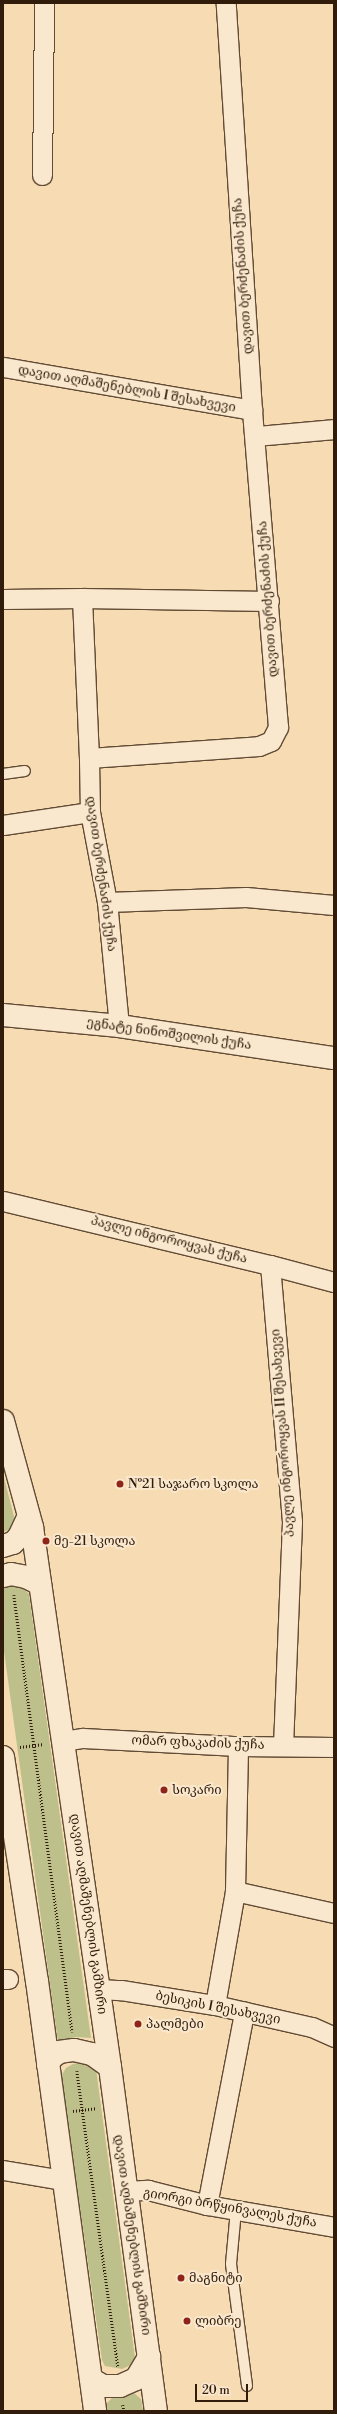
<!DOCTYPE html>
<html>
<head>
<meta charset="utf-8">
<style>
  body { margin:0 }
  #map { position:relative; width:337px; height:2414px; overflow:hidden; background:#f7dcb3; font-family:"Libre Bodoni","Noto Serif Georgian",serif }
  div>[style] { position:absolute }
  .green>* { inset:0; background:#bec08b }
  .path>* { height:2.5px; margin-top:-1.25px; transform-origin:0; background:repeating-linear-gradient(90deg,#311b0b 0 1px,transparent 0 3px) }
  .roads { filter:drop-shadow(1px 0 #624b35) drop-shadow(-1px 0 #624b35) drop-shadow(0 1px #624b35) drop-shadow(0 -1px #624b35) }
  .service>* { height:10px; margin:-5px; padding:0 5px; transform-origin:5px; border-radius:5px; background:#fae8ce }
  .minor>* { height:19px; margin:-9.5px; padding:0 9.5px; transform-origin:9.5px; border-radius:9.5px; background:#fae8ce }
  .secondary>* { height:22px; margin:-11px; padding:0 11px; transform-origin:11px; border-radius:11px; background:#fae8ce }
  .dots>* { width:11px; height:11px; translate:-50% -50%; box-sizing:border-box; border:2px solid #fae8ce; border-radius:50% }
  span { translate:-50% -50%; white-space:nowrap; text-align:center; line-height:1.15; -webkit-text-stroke:4px #fae8ce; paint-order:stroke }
  .street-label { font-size:13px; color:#311b0b }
  .poi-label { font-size:13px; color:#311b0b }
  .left { translate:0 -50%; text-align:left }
  .frame { position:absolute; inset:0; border:4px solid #311b0b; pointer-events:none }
  .scale { position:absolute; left:195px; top:2384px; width:53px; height:18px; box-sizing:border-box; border:2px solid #311b0b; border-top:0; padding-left:5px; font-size:12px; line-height:14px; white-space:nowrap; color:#311b0b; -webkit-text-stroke:3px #fae8ce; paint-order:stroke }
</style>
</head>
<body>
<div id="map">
  <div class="green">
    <div style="clip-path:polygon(3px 1474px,16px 1524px,11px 1529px,3px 1532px)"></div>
    <div style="clip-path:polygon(17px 1583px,29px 1594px,91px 2038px,76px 2037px,58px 2042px,3px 1644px,3px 1584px)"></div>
    <div style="clip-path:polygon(85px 2061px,96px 2069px,135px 2358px,133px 2364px,122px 2369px,105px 2366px,102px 2360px,61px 2076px,66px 2068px,73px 2064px)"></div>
    <div style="clip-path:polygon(119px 2391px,134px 2393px,141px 2399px,143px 2411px,107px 2411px,106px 2404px)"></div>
  </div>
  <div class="path">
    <div style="left:14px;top:1595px;width:441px;rotate:82.4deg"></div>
    <div style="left:20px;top:1747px;width:24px;rotate:-7deg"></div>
    <div style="left:77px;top:2071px;width:299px;rotate:82.1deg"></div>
    <div style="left:73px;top:2111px;width:23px;rotate:-7deg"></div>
    <div style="left:123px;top:2405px;width:6px;rotate:81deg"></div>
  </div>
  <div class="roads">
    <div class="service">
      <div style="left:3px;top:774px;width:22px;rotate:-8deg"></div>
      <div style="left:236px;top:2210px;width:54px;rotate:95.3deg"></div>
      <div style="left:231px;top:2264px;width:123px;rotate:82.5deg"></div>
    </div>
    <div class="minor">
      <div style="left:42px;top:175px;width:172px;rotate:-89.3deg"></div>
      <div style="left:3px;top:367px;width:253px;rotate:9.8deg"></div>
      <div style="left:256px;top:436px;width:78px;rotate:-5.1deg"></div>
      <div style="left:82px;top:598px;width:160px;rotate:87.5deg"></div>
      <div style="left:3px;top:599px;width:79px;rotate:-0.7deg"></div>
      <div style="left:82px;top:598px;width:187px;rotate:0.9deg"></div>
      <div style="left:3px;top:825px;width:88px;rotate:-8.5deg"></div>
      <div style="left:107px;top:902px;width:139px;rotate:-2.1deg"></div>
      <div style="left:246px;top:897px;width:88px;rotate:5.2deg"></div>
      <div style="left:119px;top:1026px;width:125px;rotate:-95.5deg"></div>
      <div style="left:107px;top:902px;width:92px;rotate:-100.7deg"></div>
      <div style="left:90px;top:812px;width:54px;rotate:-91.1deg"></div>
      <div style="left:89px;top:758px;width:170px;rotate:-4deg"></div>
      <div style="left:259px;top:746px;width:13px;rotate:-23deg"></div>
      <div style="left:271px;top:741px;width:16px;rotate:-63deg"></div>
      <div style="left:278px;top:727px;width:318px;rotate:-94.7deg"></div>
      <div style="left:252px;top:410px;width:408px;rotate:-93.7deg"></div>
      <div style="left:3px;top:1201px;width:275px;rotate:13.5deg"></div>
      <div style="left:270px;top:1265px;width:66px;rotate:14.9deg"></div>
      <div style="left:270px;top:1265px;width:258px;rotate:85.1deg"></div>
      <div style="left:292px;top:1522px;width:224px;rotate:92.3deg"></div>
      <div style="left:63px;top:1741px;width:20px;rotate:-9deg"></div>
      <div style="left:83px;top:1738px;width:155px;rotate:3deg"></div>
      <div style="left:238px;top:1746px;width:96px;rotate:0.6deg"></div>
      <div style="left:235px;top:1891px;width:101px;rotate:12.5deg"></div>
      <div style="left:3px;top:1979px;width:5px"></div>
      <div style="left:99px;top:1989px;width:22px;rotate:3deg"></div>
      <div style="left:121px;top:1990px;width:95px;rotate:9.1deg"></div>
      <div style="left:215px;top:2005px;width:99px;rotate:12.8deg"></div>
      <div style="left:312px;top:2027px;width:24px;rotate:24deg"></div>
      <div style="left:215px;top:2005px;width:116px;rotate:-80deg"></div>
      <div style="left:235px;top:1891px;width:145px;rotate:-88.8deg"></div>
      <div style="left:3px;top:2170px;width:61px;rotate:9.5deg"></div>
      <div style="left:126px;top:2191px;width:22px;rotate:-3deg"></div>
      <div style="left:148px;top:2190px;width:61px;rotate:14.3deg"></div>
      <div style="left:207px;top:2205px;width:129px;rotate:9.8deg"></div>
      <div style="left:207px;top:2205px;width:197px;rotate:-79.1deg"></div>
    </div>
    <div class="secondary">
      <div style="left:3px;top:1015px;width:117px;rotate:5.4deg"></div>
      <div style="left:119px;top:1026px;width:217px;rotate:8.5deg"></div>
      <div style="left:3px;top:1421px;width:110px;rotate:74.7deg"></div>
      <div style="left:32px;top:1527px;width:546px;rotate:81.78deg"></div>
      <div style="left:110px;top:2067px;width:347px;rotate:82.4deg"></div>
      <div style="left:3px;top:1546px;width:10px;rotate:-17deg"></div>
      <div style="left:13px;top:1543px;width:8px;rotate:-45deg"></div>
      <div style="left:19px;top:1537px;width:23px;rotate:-65deg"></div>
      <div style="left:3px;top:1576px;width:8px;rotate:-14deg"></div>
      <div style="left:11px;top:1574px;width:15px;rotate:11deg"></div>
      <div style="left:26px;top:1577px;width:16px;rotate:27deg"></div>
      <div style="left:3px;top:1757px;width:227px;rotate:81.4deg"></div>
      <div style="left:37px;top:1981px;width:434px;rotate:82.3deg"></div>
      <div style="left:48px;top:2065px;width:6px;rotate:-72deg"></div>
      <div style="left:50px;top:2059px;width:11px;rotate:-38deg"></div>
      <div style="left:59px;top:2052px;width:15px;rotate:-8deg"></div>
      <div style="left:74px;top:2050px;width:18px;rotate:13deg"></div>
      <div style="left:92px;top:2054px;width:22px;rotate:36deg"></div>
      <div style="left:91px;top:2379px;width:14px;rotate:30deg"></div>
      <div style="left:103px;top:2386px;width:17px"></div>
      <div style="left:120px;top:2386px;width:17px;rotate:-24deg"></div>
      <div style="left:136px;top:2379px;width:26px;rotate:-59deg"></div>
    </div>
  </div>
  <div class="dots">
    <div style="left:120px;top:1484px;background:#8f2418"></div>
    <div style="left:46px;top:1541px;background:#8f2418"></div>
    <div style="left:164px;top:1790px;background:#8f2418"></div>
    <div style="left:138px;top:2024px;background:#8f2418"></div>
    <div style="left:181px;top:2278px;background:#8f2418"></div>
    <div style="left:187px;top:2321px;background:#8f2418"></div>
  </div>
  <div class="street-label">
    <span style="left:243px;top:276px;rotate:-94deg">დავით ბერძენაძის ქუჩა</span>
    <span style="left:127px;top:389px;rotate:10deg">დავით აღმაშენებლის I შესახვევი</span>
    <span style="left:268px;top:599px;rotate:-94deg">დავით ბერძენაძის ქუჩა</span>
    <span style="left:101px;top:874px;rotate:82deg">დავით ბერძენაძის ქუჩა</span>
    <span style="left:169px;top:1034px;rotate:8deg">ეგნატე ნინოშვილის ქუჩა</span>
    <span style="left:169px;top:1240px;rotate:14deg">პავლე ინგოროყვას ქუჩა</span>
    <span style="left:283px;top:1433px;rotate:-94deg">პავლე ინგოროყვას II შესახვევი</span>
    <span style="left:198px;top:1743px;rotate:2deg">ომარ ფხაკაძის ქუჩა</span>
    <span style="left:88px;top:1914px;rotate:82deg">დავით აღმაშენებლის გამზირი</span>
    <span style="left:218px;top:2008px;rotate:11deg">ბესიკის I შესახვევი</span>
    <span style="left:230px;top:2208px;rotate:10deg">გიორგი ბრწყინვალეს ქუჩა</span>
    <span style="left:132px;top:2235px;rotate:82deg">დავით აღმაშენებლის გამზირი</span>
  </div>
  <div class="poi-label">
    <span class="left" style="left:128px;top:1484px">№21 საჯარო სკოლა</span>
    <span class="left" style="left:54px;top:1541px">მე-21 სკოლა</span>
    <span class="left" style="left:172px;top:1790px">სოკარი</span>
    <span class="left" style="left:146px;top:2024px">პალმები</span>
    <span class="left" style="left:189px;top:2278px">მაგნიტი</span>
    <span class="left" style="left:195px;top:2321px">ლიბრე</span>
  </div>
  <div class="frame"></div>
  <div class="scale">20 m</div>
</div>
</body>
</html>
